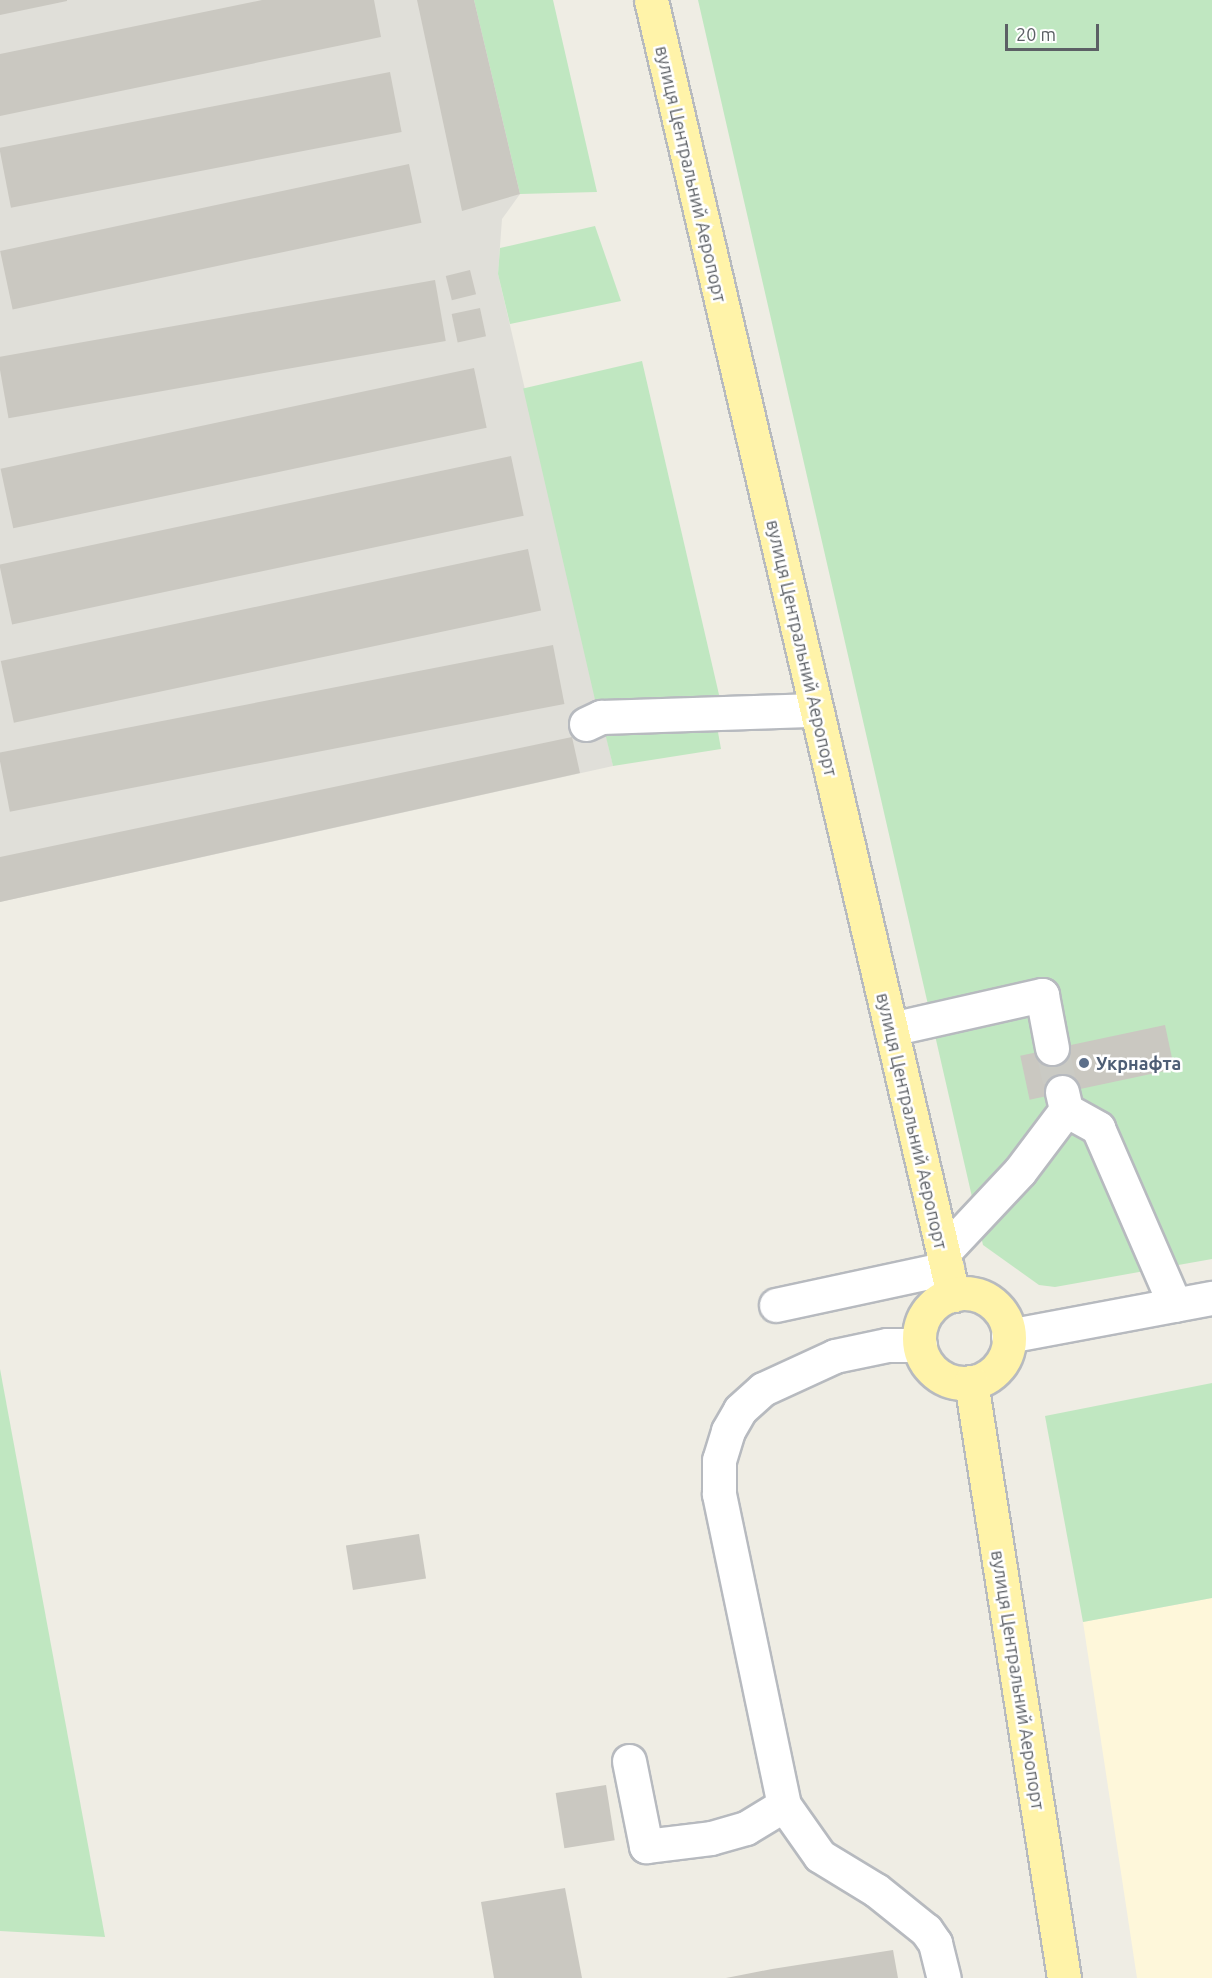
<!DOCTYPE html>
<html>
<head>
<meta charset="utf-8">
<style>
  body { margin:0 }
  #map { position:relative; width:1212px; height:1978px; overflow:hidden; background:#efede4; font-family:Ubuntu,sans-serif }
  div>[style] { position:absolute }
  .commercial>* { inset:0; background:#fef7da }
  .industrial>* { inset:0; background:#e0dfd9 }
  .green>* { inset:0; background:#c0e7c1; transform-origin:0 0 }
  .building>* { inset:0; background:#cac8c1; transform-origin:0 0 }
  .minor-tunnel>* { height:33px; margin-top:-16.5px; transform-origin:0; background:repeating-linear-gradient(90deg,#cacac4 0 33px,transparent 0 49px) }
  .roads { filter:drop-shadow(2px 0 #b7babf) drop-shadow(-2px 0 #b7babf) drop-shadow(0 2px #b7babf) drop-shadow(0 -2px #b7babf) }
  .minor>* { height:33px; margin:-16.5px; padding:0 16.5px; transform-origin:16.5px; border-radius:16.5px; background:#fff }
  .major>* { height:33px; margin:-16.5px; padding:0 16.5px; transform-origin:16.5px; border-radius:16.5px; background:#fff3a9 }
  .major>.ring { margin:-16.5px; padding:0; box-sizing:content-box; background:none; border:33px solid #fff3a9; border-radius:50% }
  .dots>* { width:16px; height:16px; translate:-50% -50%; box-sizing:border-box; border:3px solid #fff; border-radius:50% }
  span { translate:-50% -50%; white-space:nowrap; text-align:center; line-height:1.15; -webkit-text-stroke:5px #fff; paint-order:stroke }
  .street-label { font-size:18px; color:#5c6065 }
  .service-label { font-size:18px; color:#4e5e75; font-weight:700 }
  .left { translate:0 -50%; text-align:left }
  .scale { position:absolute; left:1005px; top:24px; width:94px; height:27px; box-sizing:border-box; border:3px solid #5c6065; border-top:0; padding-left:8px; font-size:18px; line-height:21px; white-space:nowrap; color:#5c6065; -webkit-text-stroke:4px #fff; paint-order:stroke }
</style>
</head>
<body>
<div id="map">
  <div class="commercial">
    <div style="clip-path:polygon(1212px 1598px,1212px 1978px,1137px 1978px,1083px 1622px)"></div>
  </div>
  <div class="industrial">
    <div style="clip-path:polygon(0 0,474px 0,520px 194px,502px 219px,498px 274px,613px 766px,0 902px)"></div>
  </div>
  <div class="green">
    <div style="clip-path:polygon(474px 0,553px 0,597px 192px,520px 194px)"></div>
    <div style="clip-path:polygon(698px 0,1212px 0,1212px 1259px,1055px 1287px,1039px 1285px,983px 1245px)"></div>
    <div style="clip-path:polygon(595px 226px,621px 301px,510px 324px,498px 274px,500px 248px)"></div>
    <div style="left:642px;top:361px;width:345px;height:122px;rotate:77deg"></div>
    <div style="clip-path:polygon(716px 721px,721px 749px,613px 766px,604px 729px)"></div>
    <div style="clip-path:polygon(0 1369px,105px 1937px,0 1931px)"></div>
    <div style="clip-path:polygon(1212px 1383px,1212px 1598px,1083px 1622px,1045px 1416px)"></div>
  </div>
  <div class="building">
    <div style="clip-path:polygon(0 0,67px 0,67px 1px,0 15px)"></div>
    <div style="clip-path:polygon(262px 0,374px 0,381px 37px,0 116px,0 54px)"></div>
    <div style="clip-path:polygon(417px 0,474px 0,520px 194px,462px 211px)"></div>
    <div style="left:390px;top:72px;width:61px;height:398px;rotate:79deg"></div>
    <div style="left:409px;top:164px;width:60px;height:418px;rotate:78deg"></div>
    <div style="left:470px;top:270px;width:25px;height:25px;rotate:76deg"></div>
    <div style="left:435px;top:280px;width:62px;height:444px;rotate:80deg"></div>
    <div style="left:480px;top:308px;width:29px;height:29px;rotate:78deg"></div>
    <div style="left:474px;top:368px;width:61px;height:484px;rotate:78deg"></div>
    <div style="left:511px;top:456px;width:61px;height:523px;rotate:78deg"></div>
    <div style="left:528px;top:549px;width:63px;height:539px;rotate:78deg"></div>
    <div style="left:553px;top:645px;width:60px;height:565px;rotate:79deg"></div>
    <div style="clip-path:polygon(572px 737px,580px 773px,0 902px,0 857px)"></div>
    <div style="left:1165px;top:1025px;width:45px;height:148px;rotate:78deg"></div>
    <div style="left:419px;top:1534px;width:45px;height:74px;rotate:81deg"></div>
    <div style="left:606px;top:1785px;width:56px;height:51px;rotate:81deg"></div>
    <div style="clip-path:polygon(565px 1888px,582px 1978px,494px 1978px,481px 1902px)"></div>
    <div style="clip-path:polygon(893px 1950px,898px 1978px,726px 1978px,772px 1969px)"></div>
  </div>
  <div class="minor-tunnel">
    <div style="left:1052px;top:1048px;width:45px;rotate:77.2deg"></div>
  </div>
  <div class="roads">
    <div class="minor">
      <div style="left:586px;top:724px;width:17px;rotate:-25deg"></div>
      <div style="left:601px;top:717px;width:215px;rotate:-1.9deg"></div>
      <div style="left:891px;top:1029px;width:155px;rotate:-12.7deg"></div>
      <div style="left:1042px;top:995px;width:54px;rotate:79.3deg"></div>
      <div style="left:1062px;top:1092px;width:18px;rotate:77deg"></div>
      <div style="left:1066px;top:1110px;width:37px;rotate:29deg"></div>
      <div style="left:1098px;top:1128px;width:193px;rotate:66.5deg"></div>
      <div style="left:943px;top:1253px;width:112px;rotate:-46.8deg"></div>
      <div style="left:1020px;top:1171px;width:76px;rotate:-53deg"></div>
      <div style="left:776px;top:1305px;width:175px;rotate:-12.2deg"></div>
      <div style="left:1008px;top:1336px;width:208px;rotate:-10.6deg"></div>
      <div style="left:920px;top:1345px;width:33px;rotate:180deg"></div>
      <div style="left:887px;top:1345px;width:53px;rotate:168.1deg"></div>
      <div style="left:835px;top:1356px;width:79px;rotate:155.4deg"></div>
      <div style="left:763px;top:1389px;width:31px;rotate:138deg"></div>
      <div style="left:740px;top:1410px;width:24px;rotate:120deg"></div>
      <div style="left:728px;top:1431px;width:30px;rotate:107deg"></div>
      <div style="left:719px;top:1460px;width:34px;rotate:90deg"></div>
      <div style="left:719px;top:1494px;width:318px;rotate:78.2deg"></div>
      <div style="left:784px;top:1805px;width:62px;rotate:54.8deg"></div>
      <div style="left:820px;top:1856px;width:66px;rotate:31.3deg"></div>
      <div style="left:876px;top:1890px;width:64px;rotate:38.7deg"></div>
      <div style="left:926px;top:1930px;width:16px;rotate:55deg"></div>
      <div style="left:935px;top:1943px;width:36px;rotate:76deg"></div>
      <div style="left:629px;top:1761px;width:87px;rotate:78.7deg"></div>
      <div style="left:646px;top:1846px;width:65px;rotate:-7deg"></div>
      <div style="left:711px;top:1838px;width:36px;rotate:-16deg"></div>
      <div style="left:746px;top:1828px;width:44px;rotate:-31.2deg"></div>
    </div>
    <div class="major">
      <div style="left:651px;top:0;width:1330px;rotate:76.87deg"></div>
      <div class="ring" style="left:919px;top:1293px;width:57px;height:57px"></div>
      <div style="left:971px;top:1382px;width:603px;rotate:81.13deg"></div>
    </div>
  </div>
  <div class="dots">
    <div style="left:1084px;top:1063px;background:#5c6f8a"></div>
  </div>
  <div class="street-label">
    <span style="left:691px;top:174px;rotate:77deg">вулиця Центральний Аеропорт</span>
    <span style="left:802px;top:648px;rotate:77deg">вулиця Центральний Аеропорт</span>
    <span style="left:912px;top:1121px;rotate:77deg">вулиця Центральний Аеропорт</span>
    <span style="left:1018px;top:1680px;rotate:81deg">вулиця Центральний Аеропорт</span>
  </div>
  <div class="service-label">
    <span class="left" style="left:1096px;top:1063px">Укрнафта</span>
  </div>
  <div class="scale">20 m</div>
</div>
</body>
</html>
